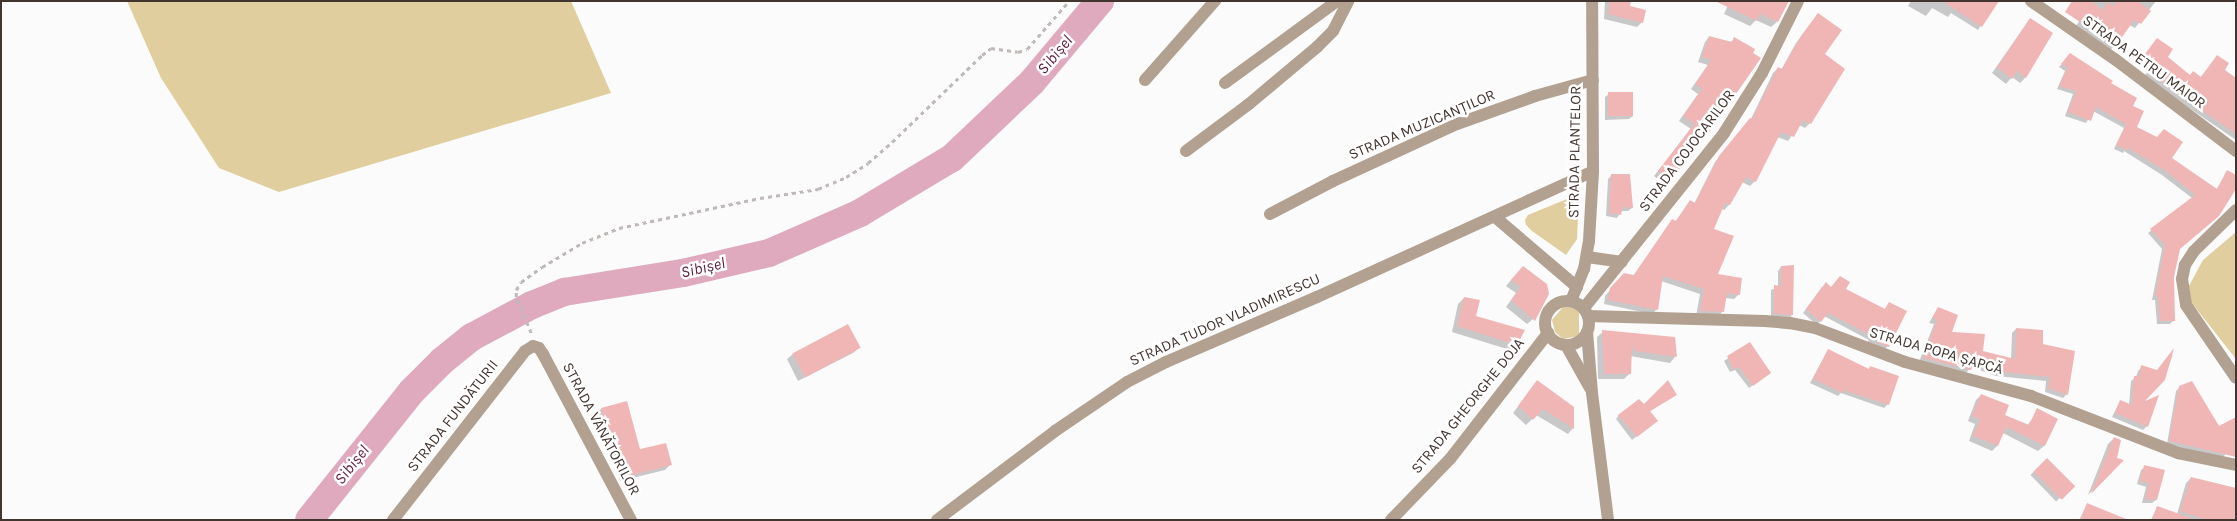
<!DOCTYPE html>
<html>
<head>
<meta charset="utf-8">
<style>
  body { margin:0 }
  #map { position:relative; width:2237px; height:521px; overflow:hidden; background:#fbfbfb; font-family:Karla,sans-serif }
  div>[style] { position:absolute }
  .green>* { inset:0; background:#e0ce9e }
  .shadow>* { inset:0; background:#0003; transform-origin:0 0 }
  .river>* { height:28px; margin:-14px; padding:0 14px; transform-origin:14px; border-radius:14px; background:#dfaabe }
  .building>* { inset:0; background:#f0b6b6; transform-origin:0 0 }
  .path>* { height:2.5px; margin-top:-1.25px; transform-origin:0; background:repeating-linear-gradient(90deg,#bfbab8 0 4px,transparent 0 8px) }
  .minor>* { height:12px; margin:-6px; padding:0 6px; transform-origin:6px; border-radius:6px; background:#b2a191 }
  .minor>.ring { margin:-6px; padding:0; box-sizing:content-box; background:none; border:12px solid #b2a191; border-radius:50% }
  span { translate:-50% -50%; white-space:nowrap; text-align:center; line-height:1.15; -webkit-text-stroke:5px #fff; paint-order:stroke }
  .street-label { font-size:15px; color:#42342f }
  .water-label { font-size:16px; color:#5c1d3c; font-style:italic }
  .frame { position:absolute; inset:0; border:2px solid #42342f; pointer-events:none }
</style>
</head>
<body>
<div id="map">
  <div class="green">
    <div style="clip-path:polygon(127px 1px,571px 1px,611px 93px,279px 192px,219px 168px,161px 78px)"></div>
    <div style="clip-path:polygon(1579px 194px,1577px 239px,1566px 255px,1532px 231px,1526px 225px,1525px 220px,1528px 215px)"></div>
    <div style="clip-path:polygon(2236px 232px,2236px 359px,2191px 302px,2189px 286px,2203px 260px)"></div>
    <div style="clip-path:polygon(1570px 306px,1579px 310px,1579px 336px,1563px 339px,1555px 332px,1552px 320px,1563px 307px)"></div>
  </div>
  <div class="shadow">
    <div style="clip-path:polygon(1605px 1px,1630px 1px,1629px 7px,1642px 22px,1637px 27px,1604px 19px)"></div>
    <div style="clip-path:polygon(1730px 1px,1758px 1px,1777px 22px,1771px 27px,1756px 20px,1750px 26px,1724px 14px)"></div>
    <div style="clip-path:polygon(1911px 1px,1997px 1px,1978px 30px,1951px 13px,1948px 17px,1932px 8px,1926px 16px,1908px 6px)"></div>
    <div style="clip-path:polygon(2093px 1px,2156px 1px,2135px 28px,2129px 25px,2110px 51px,2076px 26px)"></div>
    <div style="clip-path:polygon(1818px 14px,1824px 55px,1810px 123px,1805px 128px,1799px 125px,1788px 141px,1777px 137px,1755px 181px,1750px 186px,1742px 182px,1729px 205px,1724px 210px,1722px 209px,1712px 230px,1716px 275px,1739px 294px,1734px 299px,1725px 298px,1723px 311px,1718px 316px,1696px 316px,1700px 294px,1661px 281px,1657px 309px,1652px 314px,1604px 304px,1605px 296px,1619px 280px,1633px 276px,1668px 226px,1675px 222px,1690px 202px,1694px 204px,1715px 162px,1751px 119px,1773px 73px,1778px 68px,1781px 70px,1796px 43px)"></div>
    <div style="clip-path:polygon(2030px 19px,2046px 42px,2025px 78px,2020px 83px,2012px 77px,2006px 84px,1992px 73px)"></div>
    <div style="clip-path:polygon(1709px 37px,1730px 43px,1734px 39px,1759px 58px,1707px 133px,1664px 184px,1654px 176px,1691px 129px,1679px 121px,1698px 94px,1691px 89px,1708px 65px,1698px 62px,1705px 42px)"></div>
    <div style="clip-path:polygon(2157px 39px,2166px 57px,2190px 76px,2200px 78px,2217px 57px,2223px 70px,2236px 79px,2236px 140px,2144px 77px,2151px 66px,2142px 59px)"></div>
    <div style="clip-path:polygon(2067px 58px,2110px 84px,2132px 107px,2135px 128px,2170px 158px,2216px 190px,2228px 172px,2236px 177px,2178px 249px,2173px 276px,2174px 320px,2170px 324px,2157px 324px,2155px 300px,2152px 300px,2162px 249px,2148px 233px,2192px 198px,2162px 175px,2124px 151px,2123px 153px,2114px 149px,2124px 128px,2093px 111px,2086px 123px,2065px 116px,2073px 94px,2057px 89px,2065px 71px,2059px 67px)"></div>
    <div style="clip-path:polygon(1609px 94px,1633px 116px,1629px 119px,1605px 120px,1605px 97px)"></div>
    <div style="clip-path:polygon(1612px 175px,1632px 208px,1628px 211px,1621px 211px,1617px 218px,1606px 216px,1608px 179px)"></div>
    <div style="clip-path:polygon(1781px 267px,1792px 315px,1789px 319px,1771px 317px,1771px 290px,1778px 287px,1778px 271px)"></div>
    <div style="clip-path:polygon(1517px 273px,1533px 319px,1527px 324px,1506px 307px,1516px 293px,1506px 286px)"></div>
    <div style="clip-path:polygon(1822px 287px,1844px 289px,1884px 310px,1889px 303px,1888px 346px,1884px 350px,1868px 342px,1869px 340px,1824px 316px,1817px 325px,1803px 313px)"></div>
    <div style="clip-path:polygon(1464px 298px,1475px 317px,1516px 345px,1510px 350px,1452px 332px,1458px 304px)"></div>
    <div style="clip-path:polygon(1938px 308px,1950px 333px,1981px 352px,2011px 359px,2012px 333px,2016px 329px,2041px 345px,2067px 394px,2063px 398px,2045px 392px,2046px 381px,1996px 376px,1971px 367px,1966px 373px,1919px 362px,1934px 324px,1929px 323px)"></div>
    <div style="clip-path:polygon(1603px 332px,1674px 338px,1675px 357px,1670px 363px,1630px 356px,1630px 373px,1624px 379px,1598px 379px,1597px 337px)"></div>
    <div style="clip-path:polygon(1749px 344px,1770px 373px,1749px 388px,1735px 370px,1730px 372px,1724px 361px)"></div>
    <div style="clip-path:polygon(859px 348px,853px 353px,798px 381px,787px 359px,793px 354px)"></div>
    <div style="clip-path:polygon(1828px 350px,1868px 370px,1870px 368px,1888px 404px,1884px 408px,1841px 393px,1838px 396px,1810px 383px)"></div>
    <div style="clip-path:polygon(2173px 354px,2164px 379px,2140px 404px,2147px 426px,2143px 430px,2112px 417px,2120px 401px,2129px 405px,2131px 381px,2136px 377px,2138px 371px,2142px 367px,2157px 371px)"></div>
    <div style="clip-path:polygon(2180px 387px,2236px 443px,2222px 458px,2167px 444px,2176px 391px)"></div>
    <div style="clip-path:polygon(1532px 388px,1573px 408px,1573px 428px,1568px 434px,1536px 415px,1526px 425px,1513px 413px)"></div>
    <div style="clip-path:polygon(1675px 395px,1649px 412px,1653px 424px,1632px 440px,1616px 419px,1619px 415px)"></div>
    <div style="clip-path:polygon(1981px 395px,2003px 415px,2027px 426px,2037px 412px,2056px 419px,2044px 446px,2038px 451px,2003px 433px,1997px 446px,1992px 451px,1969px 441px,1975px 424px,1968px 421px,1976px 400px)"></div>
    <div style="clip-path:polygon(626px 403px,639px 451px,670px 465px,665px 470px,620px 481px,610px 445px,605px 446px,596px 414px,601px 409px)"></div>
    <div style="clip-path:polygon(2114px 438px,2115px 459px,2122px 461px,2088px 495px,2108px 444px)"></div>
    <div style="left:2047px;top:459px;width:37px;height:23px;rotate:46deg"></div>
    <div style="clip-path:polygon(2145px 467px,2156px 500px,2152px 503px,2142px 503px,2146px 487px,2137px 484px,2141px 470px)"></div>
    <div style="clip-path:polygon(2191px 478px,2236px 520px,2151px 520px,2157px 507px,2177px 514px,2186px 483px)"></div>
    <div style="clip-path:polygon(2087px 505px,2115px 520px,2079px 520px)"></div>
  </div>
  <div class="river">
    <div style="left:309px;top:520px;width:165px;rotate:-51.4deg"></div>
    <div style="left:412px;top:391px;width:42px;rotate:-45deg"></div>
    <div style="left:442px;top:361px;width:38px;rotate:-39deg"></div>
    <div style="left:472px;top:337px;width:68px;rotate:-28.1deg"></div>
    <div style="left:532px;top:305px;width:35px;rotate:-22deg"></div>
    <div style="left:564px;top:292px;width:121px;rotate:-9.1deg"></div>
    <div style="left:683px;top:273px;width:88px;rotate:-13.1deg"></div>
    <div style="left:769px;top:253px;width:99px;rotate:-23.7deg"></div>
    <div style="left:860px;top:213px;width:107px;rotate:-30.9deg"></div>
    <div style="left:952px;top:158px;width:110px;rotate:-43.5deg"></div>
    <div style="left:1032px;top:82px;width:106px;rotate:-50deg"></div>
  </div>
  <div class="building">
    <div style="clip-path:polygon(1610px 1px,1631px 1px,1630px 6px,1646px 10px,1643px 23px,1608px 14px)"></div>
    <div style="clip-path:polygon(1715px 1px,1789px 1px,1778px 22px,1760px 14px,1757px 21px)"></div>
    <div style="clip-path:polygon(1942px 1px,1999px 1px,1982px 27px)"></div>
    <div style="clip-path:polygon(2072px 1px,2091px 1px,2102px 10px,2108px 2px,2113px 6px,2117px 1px,2138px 1px,2151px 11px,2141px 24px,2134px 20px,2116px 46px,2065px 12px)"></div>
    <div style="clip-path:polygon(1818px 13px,1842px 30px,1825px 54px,1845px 69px,1811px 124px,1803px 120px,1794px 137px,1781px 132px,1756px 182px,1746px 177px,1730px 205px,1725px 203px,1714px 229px,1734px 236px,1718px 274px,1742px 278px,1740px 295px,1727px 293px,1724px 312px,1700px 311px,1704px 289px,1663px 276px,1658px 310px,1608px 300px,1610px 288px,1624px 273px,1634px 275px,1672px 219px,1676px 221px,1690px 200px,1695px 203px,1719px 156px,1750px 118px,1752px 119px,1778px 67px,1782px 69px,1801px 36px)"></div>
    <div style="clip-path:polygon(2030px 18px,2053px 33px,2026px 78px,2017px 71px,2012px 79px,1997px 67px)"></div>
    <div style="clip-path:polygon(1709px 36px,1732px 42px,1734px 37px,1755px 49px,1753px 53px,1761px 58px,1708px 134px,1707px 133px,1670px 181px,1658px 171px,1694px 124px,1683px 116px,1702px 89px,1695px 84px,1711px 60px,1702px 57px)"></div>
    <div style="clip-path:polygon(2157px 38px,2173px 49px,2168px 57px,2190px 75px,2193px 71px,2201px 77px,2217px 55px,2229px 63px,2225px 70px,2236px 78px,2236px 134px,2147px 72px,2155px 61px,2145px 54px)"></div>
    <div style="clip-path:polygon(2070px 53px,2113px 81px,2111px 83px,2137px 98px,2133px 106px,2144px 111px,2137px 127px,2157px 137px,2164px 129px,2183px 142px,2172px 158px,2217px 189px,2227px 170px,2236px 175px,2236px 189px,2219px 216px,2180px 249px,2174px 277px,2175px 321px,2160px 321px,2158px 297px,2155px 296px,2165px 245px,2150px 229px,2195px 195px,2166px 171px,2128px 148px,2127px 150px,2116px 145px,2126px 124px,2096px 107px,2091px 121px,2068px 112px,2076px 91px,2059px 86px,2068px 67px,2061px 64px)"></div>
    <div style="left:1608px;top:92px;width:25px;height:24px"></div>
    <div style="clip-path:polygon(1611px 174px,1630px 174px,1633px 208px,1623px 207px,1621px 215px,1609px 213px)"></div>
    <div style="clip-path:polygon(1794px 265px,1793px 315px,1774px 314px,1774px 285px,1781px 286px,1781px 266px)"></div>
    <div style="clip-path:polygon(1523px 266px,1547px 284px,1549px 294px,1535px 321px,1511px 300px,1521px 287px,1511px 280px)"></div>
    <div style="clip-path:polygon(1840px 276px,1850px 282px,1846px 289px,1885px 309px,1889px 302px,1907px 311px,1889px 347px,1878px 343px,1879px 341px,1871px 338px,1872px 336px,1828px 313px,1821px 322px,1806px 309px,1826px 282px,1831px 287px)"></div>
    <div style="clip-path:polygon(1464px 297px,1480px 300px,1476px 316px,1525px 330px,1517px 345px,1457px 326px)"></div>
    <div style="clip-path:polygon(1938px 307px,1958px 315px,1952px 332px,1985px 334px,1983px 351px,2015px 359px,2016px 328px,2043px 330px,2043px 344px,2075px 351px,2068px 395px,2048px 388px,2050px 377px,2001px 372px,1974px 363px,1971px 370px,1923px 358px,1937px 320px,1932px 318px)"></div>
    <div style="left:848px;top:324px;width:27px;height:63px;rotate:62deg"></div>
    <div style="clip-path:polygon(1602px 330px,1675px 337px,1677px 357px,1635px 351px,1632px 346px,1631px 374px,1604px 374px)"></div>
    <div style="clip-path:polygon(1750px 342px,1771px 373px,1753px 386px,1739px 367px,1734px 370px,1727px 356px)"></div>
    <div style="clip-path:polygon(2174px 348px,2165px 380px,2145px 401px,2159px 395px,2148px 427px,2115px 413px,2120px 400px,2132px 405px,2134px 376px,2139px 376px,2141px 365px,2157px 370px)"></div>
    <div style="clip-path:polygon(1828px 349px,1869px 369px,1870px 366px,1899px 376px,1889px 405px,1844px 390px,1843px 393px,1813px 379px)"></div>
    <div style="clip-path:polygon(1537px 380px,1574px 407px,1574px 429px,1543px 409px,1533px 420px,1518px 406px)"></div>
    <div style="clip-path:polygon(1668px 380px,1677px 395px,1650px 411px,1658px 421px,1637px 437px,1618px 415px,1639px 399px,1644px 404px)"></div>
    <div style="clip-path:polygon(2192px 381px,2219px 426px,2236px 417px,2236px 457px,2169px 441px,2179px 386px)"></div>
    <div style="clip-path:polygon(1981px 394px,2009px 405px,2005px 415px,2029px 425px,2037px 408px,2058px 419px,2045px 446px,2006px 427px,1998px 446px,1973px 436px,1980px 419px,1972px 416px)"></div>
    <div style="clip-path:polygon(627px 401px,640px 449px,666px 443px,672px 465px,624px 477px,615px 441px,610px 442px,601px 408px)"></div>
    <div style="clip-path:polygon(2114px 437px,2121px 440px,2117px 458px,2124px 460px,2091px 494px)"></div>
    <div style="left:2047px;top:458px;width:40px;height:19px;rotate:45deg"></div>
    <div style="clip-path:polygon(2144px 465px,2165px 470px,2157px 500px,2145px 499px,2149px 483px,2140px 481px)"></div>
    <div style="clip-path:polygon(2191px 477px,2236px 488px,2236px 520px,2206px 520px,2180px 511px)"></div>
    <div style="clip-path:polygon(2087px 503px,2126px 519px,2126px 520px,2080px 520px)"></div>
    <div style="clip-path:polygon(2157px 506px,2191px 518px,2191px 520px,2152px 520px)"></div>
  </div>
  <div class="path">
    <div style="left:531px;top:333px;width:39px;rotate:-113deg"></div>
    <div style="left:516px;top:297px;width:7px;rotate:-90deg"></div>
    <div style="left:516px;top:290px;width:9px;rotate:-58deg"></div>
    <div style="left:521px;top:282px;width:26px;rotate:-36deg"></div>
    <div style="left:542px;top:267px;width:47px;rotate:-31deg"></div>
    <div style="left:582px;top:243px;width:40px;rotate:-22deg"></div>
    <div style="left:619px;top:228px;width:144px;rotate:-12deg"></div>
    <div style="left:760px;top:198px;width:59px;rotate:-8.8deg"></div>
    <div style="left:818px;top:189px;width:30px;rotate:-23deg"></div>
    <div style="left:846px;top:177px;width:26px;rotate:-32deg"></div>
    <div style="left:868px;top:163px;width:32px;rotate:-41deg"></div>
    <div style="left:892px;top:142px;width:125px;rotate:-44deg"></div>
    <div style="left:982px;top:55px;width:11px;rotate:-38deg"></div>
    <div style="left:991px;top:48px;width:27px;rotate:8deg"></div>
    <div style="left:1018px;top:52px;width:9px;rotate:-18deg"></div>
    <div style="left:1027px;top:49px;width:64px;rotate:-48.8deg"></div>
  </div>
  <div class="minor">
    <div style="left:2031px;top:1px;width:103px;rotate:34.8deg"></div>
    <div style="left:2116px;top:60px;width:151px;rotate:37.2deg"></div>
    <div style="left:1145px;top:80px;width:106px;rotate:-48.5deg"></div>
    <div style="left:1225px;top:83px;width:139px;rotate:-36.2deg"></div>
    <div style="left:1186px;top:151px;width:79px;rotate:-36.7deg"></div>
    <div style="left:1249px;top:104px;width:89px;rotate:-40deg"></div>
    <div style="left:1317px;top:47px;width:23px;rotate:-45deg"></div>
    <div style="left:1333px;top:31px;width:34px;rotate:-63deg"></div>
    <div style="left:2236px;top:210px;width:59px;rotate:135.7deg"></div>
    <div style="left:2194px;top:251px;width:17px;rotate:123deg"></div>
    <div style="left:2185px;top:265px;width:14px;rotate:102deg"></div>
    <div style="left:2182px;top:279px;width:26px;rotate:81deg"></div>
    <div style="left:2186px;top:305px;width:88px;rotate:55.6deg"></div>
    <div style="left:1270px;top:214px;width:71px;rotate:-27.6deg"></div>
    <div style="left:1333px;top:181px;width:136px;rotate:-24.7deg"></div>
    <div style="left:1457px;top:124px;width:83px;rotate:-19.7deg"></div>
    <div style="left:1535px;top:96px;width:60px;rotate:-15.4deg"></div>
    <div style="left:1495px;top:217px;width:108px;rotate:40.5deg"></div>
    <div style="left:1587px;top:257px;width:35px;rotate:8deg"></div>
    <div class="ring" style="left:1545px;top:301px;width:32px;height:32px"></div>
    <div style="left:1571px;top:301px;width:35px;rotate:-68deg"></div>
    <div style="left:1584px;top:269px;width:28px;rotate:-80deg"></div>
    <div style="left:1589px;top:241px;width:70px;rotate:-86.7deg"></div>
    <div style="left:1593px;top:171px;width:170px;rotate:-90.3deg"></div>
    <div style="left:1584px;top:308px;width:224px;rotate:-51.3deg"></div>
    <div style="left:1724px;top:133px;width:71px;rotate:-57.7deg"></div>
    <div style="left:1762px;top:73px;width:80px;rotate:-63.4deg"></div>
    <div style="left:1588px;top:316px;width:177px;rotate:1.6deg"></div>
    <div style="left:1765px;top:321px;width:25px;rotate:5deg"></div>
    <div style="left:1790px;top:323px;width:25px;rotate:11deg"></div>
    <div style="left:1815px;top:328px;width:96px;rotate:20.7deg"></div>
    <div style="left:1905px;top:362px;width:131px;rotate:15.1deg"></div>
    <div style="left:2031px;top:396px;width:158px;rotate:21.2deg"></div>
    <div style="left:2178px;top:453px;width:59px;rotate:11.7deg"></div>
    <div style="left:1587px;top:332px;width:61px;rotate:85.3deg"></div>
    <div style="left:1592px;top:393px;width:128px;rotate:82.8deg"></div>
    <div style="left:1566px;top:345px;width:49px;rotate:60.8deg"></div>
    <div style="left:393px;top:520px;width:214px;rotate:-52deg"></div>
    <div style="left:525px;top:351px;width:9px;rotate:-32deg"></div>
    <div style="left:533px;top:346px;width:6px;rotate:18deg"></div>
    <div style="left:539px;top:348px;width:7px;rotate:56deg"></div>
    <div style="left:543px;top:354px;width:188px;rotate:62.1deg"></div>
    <div style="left:937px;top:520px;width:148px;rotate:-37deg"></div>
    <div style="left:1055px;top:431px;width:87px;rotate:-34.2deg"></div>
    <div style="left:1127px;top:382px;width:44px;rotate:-27.1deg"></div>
    <div style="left:1166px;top:362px;width:164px;rotate:-23.3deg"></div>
    <div style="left:1317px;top:297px;width:303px;rotate:-24.5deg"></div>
    <div style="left:1391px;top:520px;width:85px;rotate:-46deg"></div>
    <div style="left:1450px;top:459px;width:160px;rotate:-52.1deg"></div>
  </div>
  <div class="street-label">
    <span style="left:2144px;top:62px;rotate:36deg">STRADA PETRU MAIOR</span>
    <span style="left:1422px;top:125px;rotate:-23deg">STRADA MUZICANȚILOR</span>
    <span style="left:1687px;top:151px;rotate:-53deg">STRADA COJOCARILOR</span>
    <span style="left:1575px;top:152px;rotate:-89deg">STRADA PLANTELOR</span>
    <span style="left:1225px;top:320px;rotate:-24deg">STRADA TUDOR VLADIMIRESCU</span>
    <span style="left:1936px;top:351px;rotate:16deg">STRADA POPA ȘAPCĂ</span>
    <span style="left:1468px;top:406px;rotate:-51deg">STRADA GHEORGHE DOJA</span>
    <span style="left:453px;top:416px;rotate:-52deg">STRADA FUNDĂTURII</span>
    <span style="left:601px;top:429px;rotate:62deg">STRADA VÂNĂTORILOR</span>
  </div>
  <div class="water-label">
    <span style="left:1055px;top:55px;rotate:-50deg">Sibișel</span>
    <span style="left:703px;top:268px;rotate:-13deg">Sibișel</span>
    <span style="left:352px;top:465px;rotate:-51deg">Sibișel</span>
  </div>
  <div class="frame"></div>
</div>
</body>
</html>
